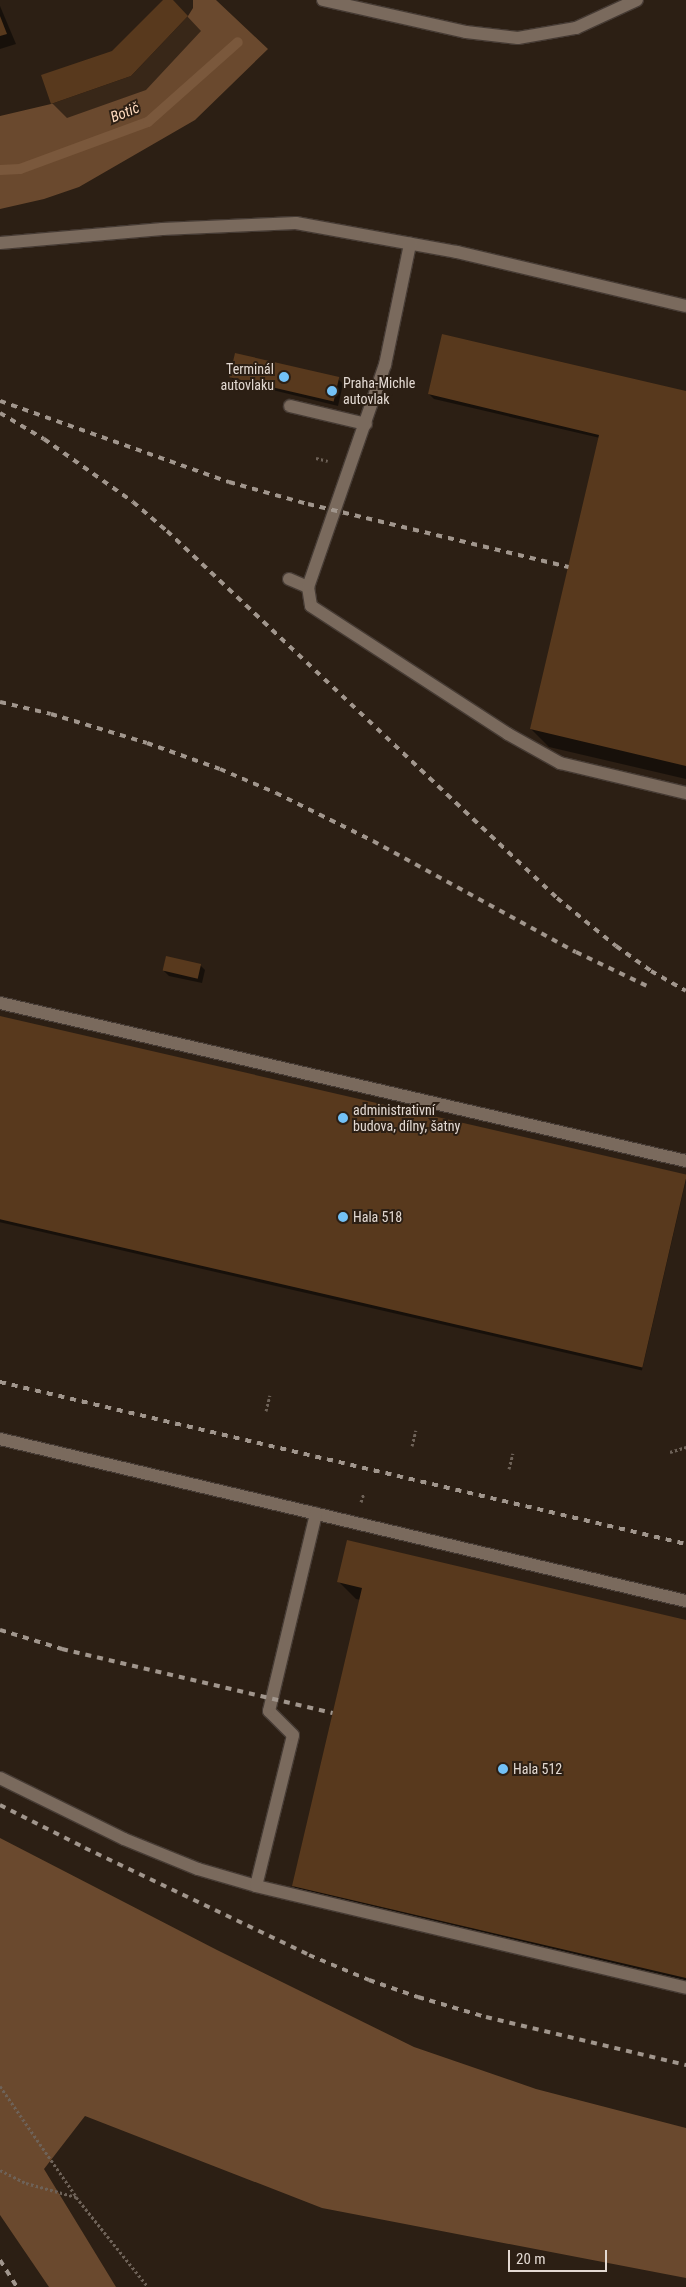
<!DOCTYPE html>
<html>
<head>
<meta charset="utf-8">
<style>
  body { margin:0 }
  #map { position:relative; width:686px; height:2287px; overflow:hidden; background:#2c1f14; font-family:"Roboto Condensed",sans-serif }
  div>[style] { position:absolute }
  .forest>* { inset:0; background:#6a492e }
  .shadow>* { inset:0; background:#0007; transform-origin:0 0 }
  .stream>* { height:10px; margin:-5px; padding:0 5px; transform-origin:5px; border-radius:5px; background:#7a583c }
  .building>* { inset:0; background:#58391d; transform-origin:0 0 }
  .path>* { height:3px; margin-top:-1.5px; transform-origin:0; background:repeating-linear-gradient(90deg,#6e6258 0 2.5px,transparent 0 5px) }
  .roads { filter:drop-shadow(1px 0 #463b34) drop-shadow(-1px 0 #463b34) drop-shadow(0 1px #463b34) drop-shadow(0 -1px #463b34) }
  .service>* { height:12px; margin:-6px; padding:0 6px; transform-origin:6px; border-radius:6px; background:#7a6a5d }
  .rail>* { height:4px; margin-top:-2px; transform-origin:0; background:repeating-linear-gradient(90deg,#a1968d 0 6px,transparent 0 12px) }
  .dots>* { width:14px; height:14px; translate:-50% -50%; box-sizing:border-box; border:2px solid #2c1f14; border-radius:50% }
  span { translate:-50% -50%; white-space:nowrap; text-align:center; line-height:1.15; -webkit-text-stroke:4px #2c1f14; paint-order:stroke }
  .poi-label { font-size:14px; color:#e3d9d2 }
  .right { translate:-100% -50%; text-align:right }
  .left { translate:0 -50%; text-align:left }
  .water-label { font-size:15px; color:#fedabe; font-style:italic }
  .scale { position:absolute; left:508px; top:2250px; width:99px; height:22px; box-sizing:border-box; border:2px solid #e3d9d2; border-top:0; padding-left:6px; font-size:15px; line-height:18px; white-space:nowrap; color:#e3d9d2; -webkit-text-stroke:4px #2c1f14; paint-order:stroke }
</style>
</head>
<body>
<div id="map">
  <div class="forest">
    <div style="clip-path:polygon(193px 0,216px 0,268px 49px,195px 120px,79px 187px,44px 199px,0 209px,0 116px,51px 104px,131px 76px,188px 16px,193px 8px)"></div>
    <div style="clip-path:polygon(0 1838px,217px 1950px,414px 2047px,536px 2089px,686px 2128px,686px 2278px,322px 2208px,85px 2116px,44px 2169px,116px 2287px,49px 2287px,0 2215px)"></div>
  </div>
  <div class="shadow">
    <div style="clip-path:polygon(165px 0,172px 0,201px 31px,146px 90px,67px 118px,52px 103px,112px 52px)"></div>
    <div style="clip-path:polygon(0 6px,16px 44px,0 49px)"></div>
    <div style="clip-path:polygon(230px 376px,338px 379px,343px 384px,338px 406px,235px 381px)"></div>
    <div style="clip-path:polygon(686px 393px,686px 779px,549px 747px,531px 729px,600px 438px,434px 399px,429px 394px)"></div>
    <div style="clip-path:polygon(200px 965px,205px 970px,202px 983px,169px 976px,164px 971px)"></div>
    <div style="left:0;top:1017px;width:705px;height:200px;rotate:13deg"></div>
    <div style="clip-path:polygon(338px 1581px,686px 1621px,686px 1990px,311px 1903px,293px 1886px,361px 1600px,356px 1599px)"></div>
  </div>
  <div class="stream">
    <div style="left:0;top:170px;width:20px;rotate:-3deg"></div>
    <div style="left:20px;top:169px;width:136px;rotate:-20.2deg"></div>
    <div style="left:148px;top:122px;width:120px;rotate:-41.6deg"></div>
  </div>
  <div class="building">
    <div style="clip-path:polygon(163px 0,173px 0,188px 16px,131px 76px,51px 104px,41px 75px,112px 51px)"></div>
    <div style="clip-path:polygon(0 16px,7px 34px,0 36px)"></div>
    <div style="clip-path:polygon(442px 334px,686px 391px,686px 766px,530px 729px,599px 435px,428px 394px)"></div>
    <div style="left:235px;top:353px;width:107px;height:25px;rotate:13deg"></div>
    <div style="left:166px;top:956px;width:36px;height:15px;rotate:13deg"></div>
    <div style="left:0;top:1016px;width:705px;height:198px;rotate:13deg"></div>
    <div style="clip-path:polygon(347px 1540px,686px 1620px,686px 1978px,292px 1886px,362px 1588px,337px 1582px)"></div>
  </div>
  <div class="path">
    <div style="left:316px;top:458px;width:12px;rotate:14deg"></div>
    <div style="left:266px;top:1411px;width:16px;rotate:-76deg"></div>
    <div style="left:412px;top:1446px;width:16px;rotate:-76deg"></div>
    <div style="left:670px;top:1452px;width:17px;rotate:-17deg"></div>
    <div style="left:509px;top:1469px;width:16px;rotate:-76deg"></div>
    <div style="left:361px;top:1502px;width:9px;rotate:-72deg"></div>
    <div style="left:0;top:2086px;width:134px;rotate:55.4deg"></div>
    <div style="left:0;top:2170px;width:29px;rotate:27deg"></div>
    <div style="left:26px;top:2183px;width:52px;rotate:15.6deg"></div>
    <div style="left:76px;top:2197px;width:115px;rotate:51.3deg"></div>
  </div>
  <div class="roads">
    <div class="service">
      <div style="left:323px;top:0;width:147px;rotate:12.6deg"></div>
      <div style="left:466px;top:32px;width:52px;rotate:6.6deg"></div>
      <div style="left:518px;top:38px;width:59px;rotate:-9.8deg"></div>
      <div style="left:576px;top:28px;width:67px;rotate:-24.7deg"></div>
      <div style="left:0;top:243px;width:163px;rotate:-4.9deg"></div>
      <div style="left:162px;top:229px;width:134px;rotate:-2.6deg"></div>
      <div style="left:296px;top:223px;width:164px;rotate:10.2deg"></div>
      <div style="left:457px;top:252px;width:235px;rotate:13.3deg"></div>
      <div style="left:290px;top:406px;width:78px;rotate:13.3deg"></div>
      <div style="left:289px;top:579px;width:21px;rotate:23deg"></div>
      <div style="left:308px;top:587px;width:19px;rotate:81deg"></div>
      <div style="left:311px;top:606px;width:235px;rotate:33deg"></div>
      <div style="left:508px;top:734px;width:60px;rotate:29.1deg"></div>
      <div style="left:560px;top:763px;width:130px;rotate:13.4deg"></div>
      <div style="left:308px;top:587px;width:235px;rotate:-70.9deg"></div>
      <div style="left:385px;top:365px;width:124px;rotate:-78.3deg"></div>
      <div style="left:0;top:1003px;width:704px;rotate:12.97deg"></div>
      <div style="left:0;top:1439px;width:705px;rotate:13.29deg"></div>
      <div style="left:0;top:1778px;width:138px;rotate:26.2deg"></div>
      <div style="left:124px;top:1839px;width:80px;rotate:22.1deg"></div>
      <div style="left:198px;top:1869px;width:60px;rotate:16.3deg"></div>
      <div style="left:256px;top:1886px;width:442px;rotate:13.3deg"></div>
      <div style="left:256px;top:1886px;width:155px;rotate:-76.2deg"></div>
      <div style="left:293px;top:1735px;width:34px;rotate:-135deg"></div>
      <div style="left:269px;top:1711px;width:203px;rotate:-76.6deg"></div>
    </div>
  </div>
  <div class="rail">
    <div style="left:0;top:401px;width:243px;rotate:19.5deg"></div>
    <div style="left:229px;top:482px;width:82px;rotate:15.6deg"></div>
    <div style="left:308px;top:504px;width:268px;rotate:13.6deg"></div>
    <div style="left:0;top:413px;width:51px;rotate:30.6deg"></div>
    <div style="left:44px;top:439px;width:109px;rotate:35.3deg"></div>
    <div style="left:133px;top:502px;width:45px;rotate:40.5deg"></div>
    <div style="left:167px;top:531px;width:536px;rotate:43.26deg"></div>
    <div style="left:557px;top:898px;width:76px;rotate:39.1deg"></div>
    <div style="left:616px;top:946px;width:43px;rotate:35.5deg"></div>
    <div style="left:651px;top:971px;width:40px;rotate:29.7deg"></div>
    <div style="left:0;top:702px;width:52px;rotate:13.2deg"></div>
    <div style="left:51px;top:714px;width:100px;rotate:16.8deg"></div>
    <div style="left:147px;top:743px;width:77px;rotate:19.6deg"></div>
    <div style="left:220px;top:769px;width:61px;rotate:23.2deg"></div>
    <div style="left:276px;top:793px;width:108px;rotate:26.3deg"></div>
    <div style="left:373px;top:841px;width:231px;rotate:28.7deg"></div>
    <div style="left:576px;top:952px;width:79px;rotate:25.6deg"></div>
    <div style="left:0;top:1382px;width:705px;rotate:13.29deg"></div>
    <div style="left:0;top:1630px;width:65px;rotate:17deg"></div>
    <div style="left:62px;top:1649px;width:278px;rotate:13.3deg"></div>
    <div style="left:0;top:1805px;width:95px;rotate:26.8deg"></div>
    <div style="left:85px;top:1848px;width:248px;rotate:25.5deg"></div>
    <div style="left:309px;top:1955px;width:65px;rotate:22.6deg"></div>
    <div style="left:369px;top:1980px;width:52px;rotate:19.1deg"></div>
    <div style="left:418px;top:1997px;width:71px;rotate:16.4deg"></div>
    <div style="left:486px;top:2017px;width:206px;rotate:13.5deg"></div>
    <div style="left:0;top:2260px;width:32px;rotate:58deg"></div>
  </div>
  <div class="dots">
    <div style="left:284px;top:377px;background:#73c1f6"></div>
    <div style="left:332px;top:391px;background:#73c1f6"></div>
    <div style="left:343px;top:1118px;background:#73c1f6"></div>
    <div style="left:343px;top:1217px;background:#73c1f6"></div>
    <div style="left:503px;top:1769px;background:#73c1f6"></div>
  </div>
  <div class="poi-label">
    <span class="right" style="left:274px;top:377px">Terminál<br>autovlaku</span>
    <span class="left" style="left:343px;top:391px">Praha-Michle<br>autovlak</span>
    <span class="left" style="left:353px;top:1118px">administrativní<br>budova, dílny, šatny</span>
    <span class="left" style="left:353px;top:1217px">Hala 518</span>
    <span class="left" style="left:513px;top:1769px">Hala 512</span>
  </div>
  <div class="water-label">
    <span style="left:125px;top:113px;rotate:-22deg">Botič</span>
  </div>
  <div class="scale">20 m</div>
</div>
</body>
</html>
